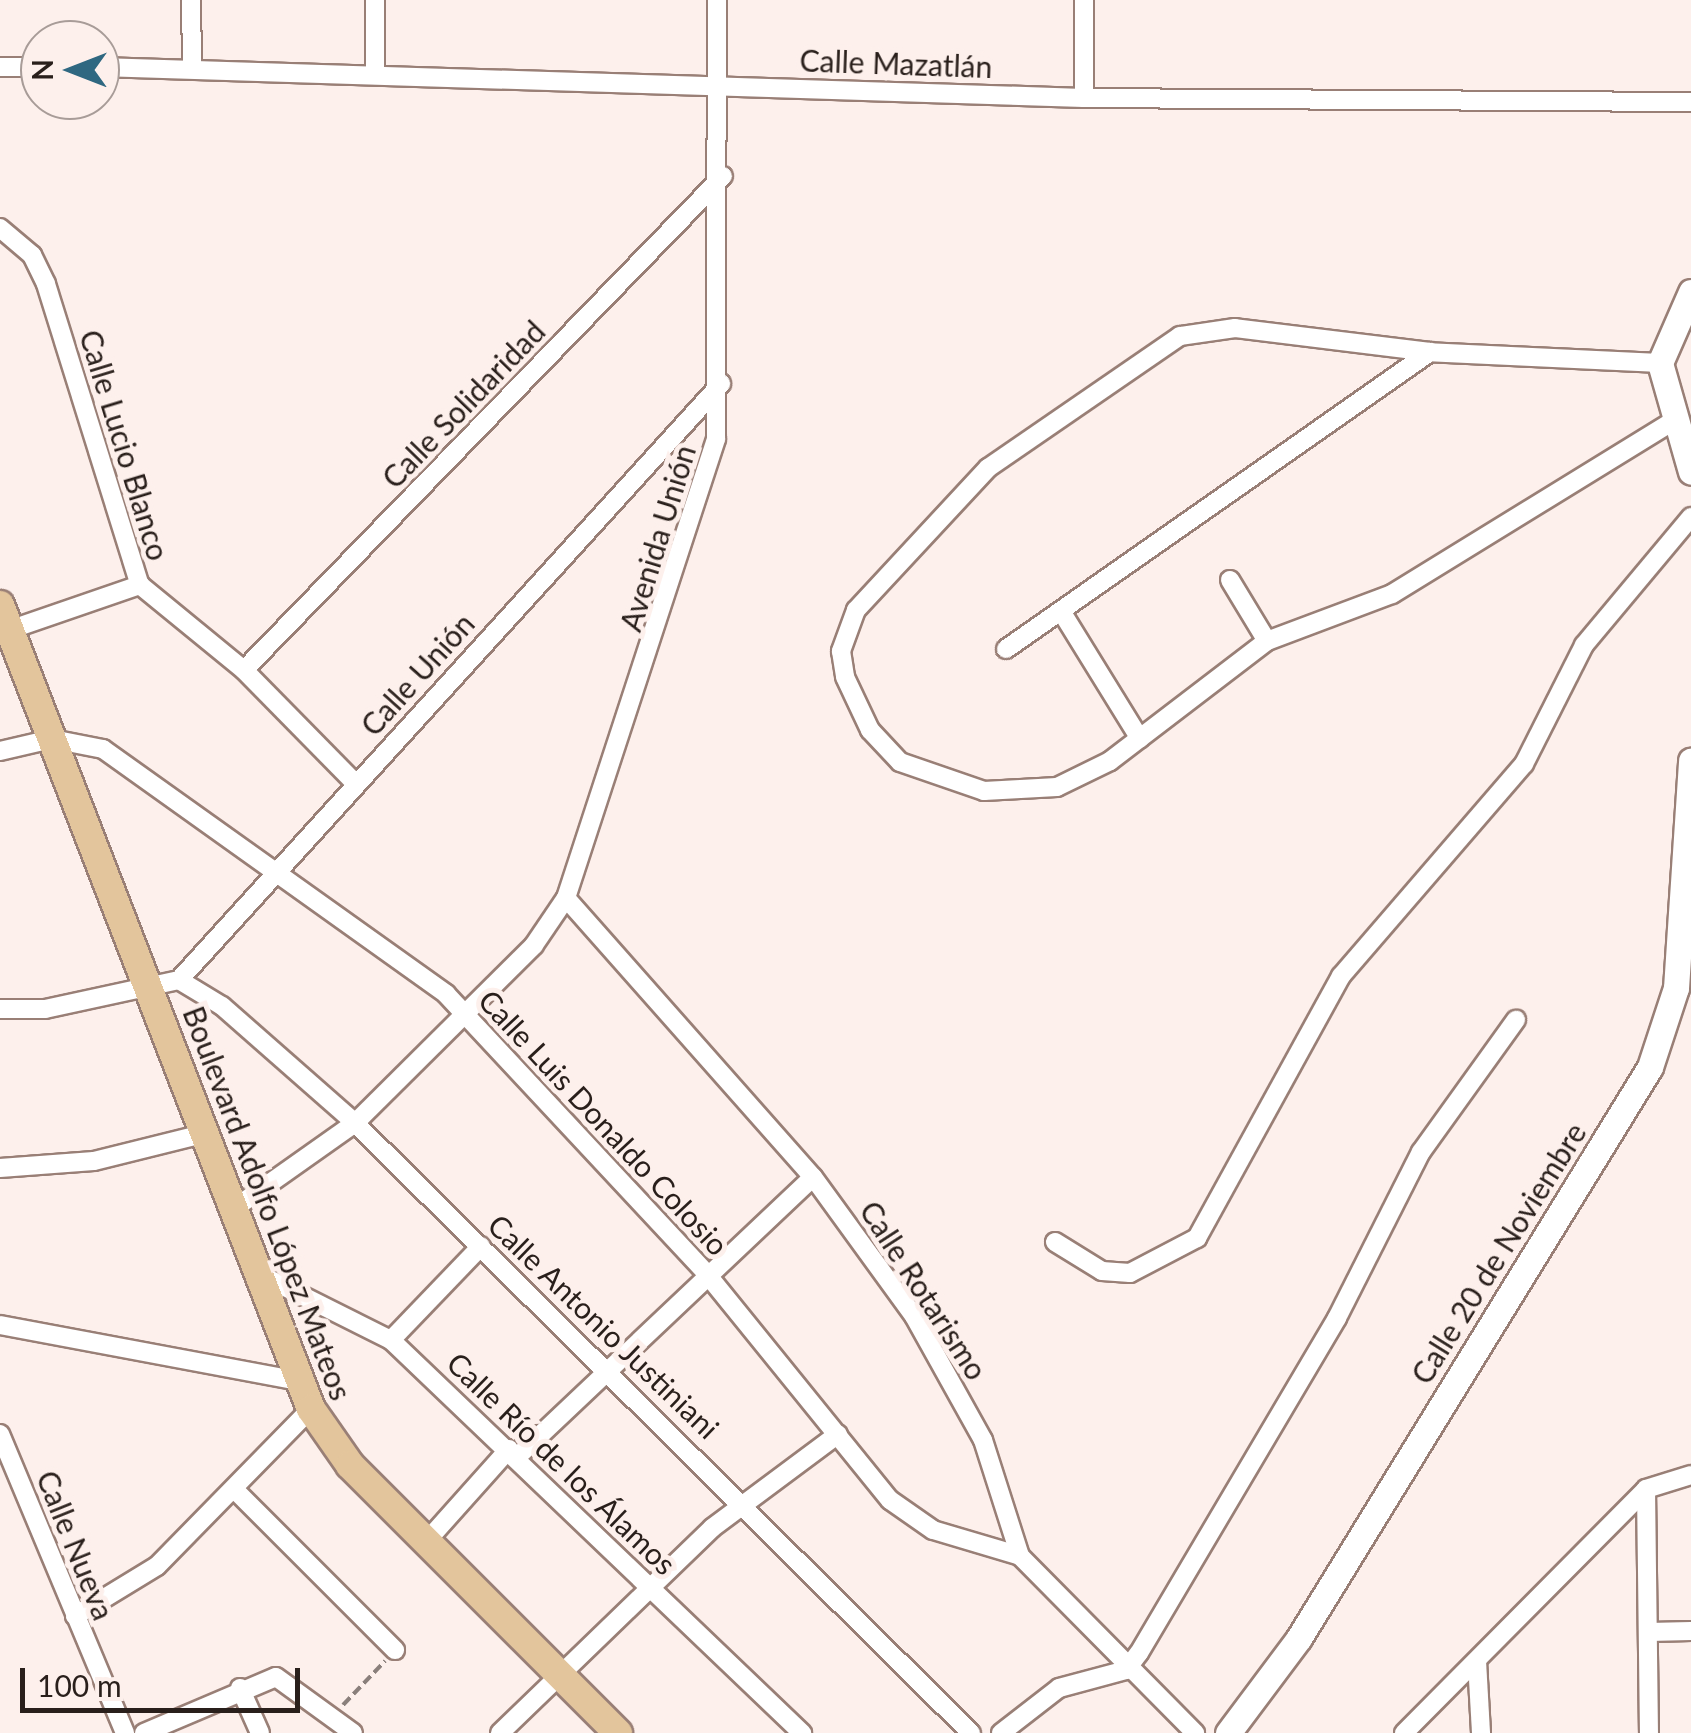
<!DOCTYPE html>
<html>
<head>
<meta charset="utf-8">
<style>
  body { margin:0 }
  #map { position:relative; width:1691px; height:1733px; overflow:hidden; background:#fdf0ec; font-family:Lato,sans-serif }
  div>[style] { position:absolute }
  .path>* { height:4px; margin-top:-2px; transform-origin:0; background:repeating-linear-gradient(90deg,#8a7f7b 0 10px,transparent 0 15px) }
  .roads { filter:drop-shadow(2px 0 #997f76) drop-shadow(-2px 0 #997f76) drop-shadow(0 2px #997f76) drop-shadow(0 -2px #997f76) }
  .street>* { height:18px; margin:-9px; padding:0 9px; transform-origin:9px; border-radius:9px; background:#fff }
  .secondary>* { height:25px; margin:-12.5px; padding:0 12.5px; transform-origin:12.5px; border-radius:12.5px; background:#fff }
  .primary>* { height:28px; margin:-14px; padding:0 14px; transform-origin:14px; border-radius:14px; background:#e3c59c }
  span { translate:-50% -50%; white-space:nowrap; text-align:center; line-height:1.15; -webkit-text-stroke:10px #fdf0ec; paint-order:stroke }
  .street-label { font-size:30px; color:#291f1b }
  .north { position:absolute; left:20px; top:20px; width:100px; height:100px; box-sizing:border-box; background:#fdf0ec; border:2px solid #a89c98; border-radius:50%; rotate:270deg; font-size:28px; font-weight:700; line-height:40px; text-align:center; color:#291f1b }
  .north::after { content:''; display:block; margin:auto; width:35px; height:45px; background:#2f6881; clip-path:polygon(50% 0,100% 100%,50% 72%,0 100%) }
  .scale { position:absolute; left:20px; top:1668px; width:280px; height:45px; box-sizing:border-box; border:5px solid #291f1b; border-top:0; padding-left:12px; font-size:30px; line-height:35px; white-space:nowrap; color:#291f1b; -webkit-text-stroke:8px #fdf0ec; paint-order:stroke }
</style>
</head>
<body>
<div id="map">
  <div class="path">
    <div style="left:343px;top:1705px;width:61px;rotate:-46.3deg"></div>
  </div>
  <div class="roads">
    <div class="street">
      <div style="left:191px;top:0;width:67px;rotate:89.1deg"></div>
      <div style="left:375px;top:0;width:72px;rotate:90deg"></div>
      <div style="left:0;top:67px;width:40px"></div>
      <div style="left:100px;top:67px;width:984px;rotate:1.8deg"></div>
      <div style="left:1084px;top:98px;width:607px;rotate:0.38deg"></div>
      <div style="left:1084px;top:98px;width:98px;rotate:-90deg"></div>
      <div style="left:0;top:228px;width:42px;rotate:40.2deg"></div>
      <div style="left:32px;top:255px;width:32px;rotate:64deg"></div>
      <div style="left:46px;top:284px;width:315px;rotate:72.7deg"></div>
      <div style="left:140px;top:585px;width:134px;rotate:39.3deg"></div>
      <div style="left:244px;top:670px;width:158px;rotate:45.5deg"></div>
      <div style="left:1660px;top:363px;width:230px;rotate:-177.3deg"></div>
      <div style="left:1430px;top:352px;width:196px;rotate:-173deg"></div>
      <div style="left:1235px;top:328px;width:56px;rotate:171.7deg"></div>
      <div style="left:1180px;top:336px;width:233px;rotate:145.5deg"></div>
      <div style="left:988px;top:468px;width:194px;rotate:132.9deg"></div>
      <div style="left:856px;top:610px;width:44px;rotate:110.1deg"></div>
      <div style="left:841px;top:651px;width:26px;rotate:81deg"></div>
      <div style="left:845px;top:677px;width:59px;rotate:64.7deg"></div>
      <div style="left:870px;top:730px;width:44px;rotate:46.8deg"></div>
      <div style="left:900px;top:762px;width:89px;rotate:19deg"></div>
      <div style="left:984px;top:791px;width:73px;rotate:-3.1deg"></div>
      <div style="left:1057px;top:787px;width:59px;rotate:-26.1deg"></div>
      <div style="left:1110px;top:761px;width:198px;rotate:-37.4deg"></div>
      <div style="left:1267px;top:641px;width:134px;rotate:-20.6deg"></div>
      <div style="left:1392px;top:594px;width:326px;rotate:-31.6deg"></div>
      <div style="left:1230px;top:580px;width:71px;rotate:58.8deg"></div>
      <div style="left:1061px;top:611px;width:150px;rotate:58.3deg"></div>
      <div style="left:9px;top:630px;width:139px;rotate:-19deg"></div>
      <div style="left:1006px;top:649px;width:518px;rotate:-35.01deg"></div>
      <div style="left:244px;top:670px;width:688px;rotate:-45.88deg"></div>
      <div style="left:0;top:751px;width:53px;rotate:-13deg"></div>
      <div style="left:52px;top:739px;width:52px;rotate:11.1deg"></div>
      <div style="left:103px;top:749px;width:422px;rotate:35.5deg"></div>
      <div style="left:446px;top:994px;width:381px;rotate:47deg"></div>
      <div style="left:706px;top:1273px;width:292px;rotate:51deg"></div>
      <div style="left:890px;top:1500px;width:52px;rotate:34.9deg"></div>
      <div style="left:933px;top:1530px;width:91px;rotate:16.6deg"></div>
      <div style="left:566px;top:898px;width:373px;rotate:48.5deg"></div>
      <div style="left:813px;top:1177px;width:172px;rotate:54deg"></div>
      <div style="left:914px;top:1316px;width:142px;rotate:60.9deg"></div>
      <div style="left:983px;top:1440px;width:122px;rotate:72.3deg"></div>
      <div style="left:1020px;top:1556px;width:249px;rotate:45.3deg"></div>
      <div style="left:179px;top:980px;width:50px;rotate:31.2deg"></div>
      <div style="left:222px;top:1006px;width:177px;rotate:41.3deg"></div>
      <div style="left:355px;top:1123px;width:867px;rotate:44.72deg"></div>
      <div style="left:0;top:1009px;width:45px"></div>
      <div style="left:45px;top:1009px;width:137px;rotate:-12.2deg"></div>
      <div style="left:179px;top:980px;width:806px;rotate:-47.72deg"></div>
      <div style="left:0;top:1168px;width:94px;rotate:-4.3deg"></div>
      <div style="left:94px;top:1161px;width:112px;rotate:-13.9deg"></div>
      <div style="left:232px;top:1210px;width:151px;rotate:-35.3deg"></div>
      <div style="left:355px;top:1123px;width:252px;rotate:-44.8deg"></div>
      <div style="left:534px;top:945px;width:57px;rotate:-55.8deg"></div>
      <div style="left:566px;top:898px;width:483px;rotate:-71.9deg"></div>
      <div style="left:716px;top:439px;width:439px;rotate:-89.9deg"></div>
      <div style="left:1055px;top:1242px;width:55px;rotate:31.7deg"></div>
      <div style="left:1102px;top:1271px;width:28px;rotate:4deg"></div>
      <div style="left:1130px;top:1273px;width:76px;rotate:-27.6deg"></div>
      <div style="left:1197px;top:1238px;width:299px;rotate:-61.2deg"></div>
      <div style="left:1341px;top:976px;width:280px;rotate:-49.2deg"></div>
      <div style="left:1524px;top:764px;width:133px;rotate:-63.2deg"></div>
      <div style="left:1584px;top:645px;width:167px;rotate:-50.1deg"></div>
      <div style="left:257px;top:1273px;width:150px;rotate:26.6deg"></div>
      <div style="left:391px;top:1340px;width:569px;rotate:43.72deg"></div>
      <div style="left:0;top:1325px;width:304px;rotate:10.6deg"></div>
      <div style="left:391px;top:1340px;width:130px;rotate:-46.2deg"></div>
      <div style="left:0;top:1434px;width:324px;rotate:67.3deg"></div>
      <div style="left:517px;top:1457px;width:407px;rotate:-43.4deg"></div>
      <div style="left:1646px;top:1489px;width:244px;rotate:89.3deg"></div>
      <div style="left:236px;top:1491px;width:225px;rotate:45deg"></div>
      <div style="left:425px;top:1543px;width:126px;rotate:-48.2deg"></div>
      <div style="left:75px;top:1616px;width:96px;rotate:-31.4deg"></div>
      <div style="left:157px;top:1566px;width:220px;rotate:-45.6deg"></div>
      <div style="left:1649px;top:1632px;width:42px;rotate:-1.4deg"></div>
      <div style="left:1477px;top:1661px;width:72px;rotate:86.8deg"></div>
      <div style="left:240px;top:1688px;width:49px;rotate:66deg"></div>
      <div style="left:144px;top:1733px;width:143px;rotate:-23deg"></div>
      <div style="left:276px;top:1677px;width:95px;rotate:36deg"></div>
      <div style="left:500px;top:1733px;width:295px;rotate:-44deg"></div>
      <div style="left:712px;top:1528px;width:157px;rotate:-36.7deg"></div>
      <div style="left:1001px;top:1733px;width:73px;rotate:-37.8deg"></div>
      <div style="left:1059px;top:1688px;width:69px;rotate:-15deg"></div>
      <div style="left:1126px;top:1670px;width:21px;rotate:-53deg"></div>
      <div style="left:1139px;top:1653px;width:389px;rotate:-59.4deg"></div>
      <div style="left:1337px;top:1318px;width:186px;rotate:-63.2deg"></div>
      <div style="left:1421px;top:1152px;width:163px;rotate:-54.3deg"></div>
      <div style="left:1404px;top:1733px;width:344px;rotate:-45.2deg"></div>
      <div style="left:1646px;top:1489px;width:47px;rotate:-17.3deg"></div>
    </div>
    <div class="secondary">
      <div style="left:1691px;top:292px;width:77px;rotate:113.6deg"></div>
      <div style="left:1660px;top:363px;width:113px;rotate:74.1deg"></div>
      <div style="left:1228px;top:1733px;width:119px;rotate:-53.2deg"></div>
      <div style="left:1299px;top:1638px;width:670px;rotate:-58.42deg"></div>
      <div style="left:1650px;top:1067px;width:83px;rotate:-71.8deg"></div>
      <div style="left:1676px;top:988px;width:228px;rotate:-86.2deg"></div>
    </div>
    <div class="primary">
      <div style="left:0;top:605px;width:862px;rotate:68.85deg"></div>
      <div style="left:311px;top:1409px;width:68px;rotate:55.1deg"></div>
      <div style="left:350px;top:1465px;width:379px;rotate:45deg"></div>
    </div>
  </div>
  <div class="street-label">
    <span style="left:896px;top:63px;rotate:2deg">Calle Mazatlán</span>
    <span style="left:463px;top:404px;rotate:-46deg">Calle Solidaridad</span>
    <span style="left:125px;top:445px;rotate:73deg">Calle Lucio Blanco</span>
    <span style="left:657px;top:538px;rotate:-73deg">Avenida Unión</span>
    <span style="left:417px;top:674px;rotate:-48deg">Calle Unión</span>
    <span style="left:604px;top:1122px;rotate:47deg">Calle Luis Donaldo Colosio</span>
    <span style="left:268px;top:1203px;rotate:69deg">Boulevard Adolfo López Mateos</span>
    <span style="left:1498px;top:1253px;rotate:-58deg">Calle 20 de Noviembre</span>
    <span style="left:924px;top:1290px;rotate:57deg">Calle Rotarismo</span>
    <span style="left:604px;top:1326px;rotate:44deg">Calle Antonio Justiniani</span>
    <span style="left:562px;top:1463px;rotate:44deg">Calle Río de los Álamos</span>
    <span style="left:76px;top:1545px;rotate:68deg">Calle Nueva</span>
  </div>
  <div class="north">N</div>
  <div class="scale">100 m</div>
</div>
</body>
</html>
